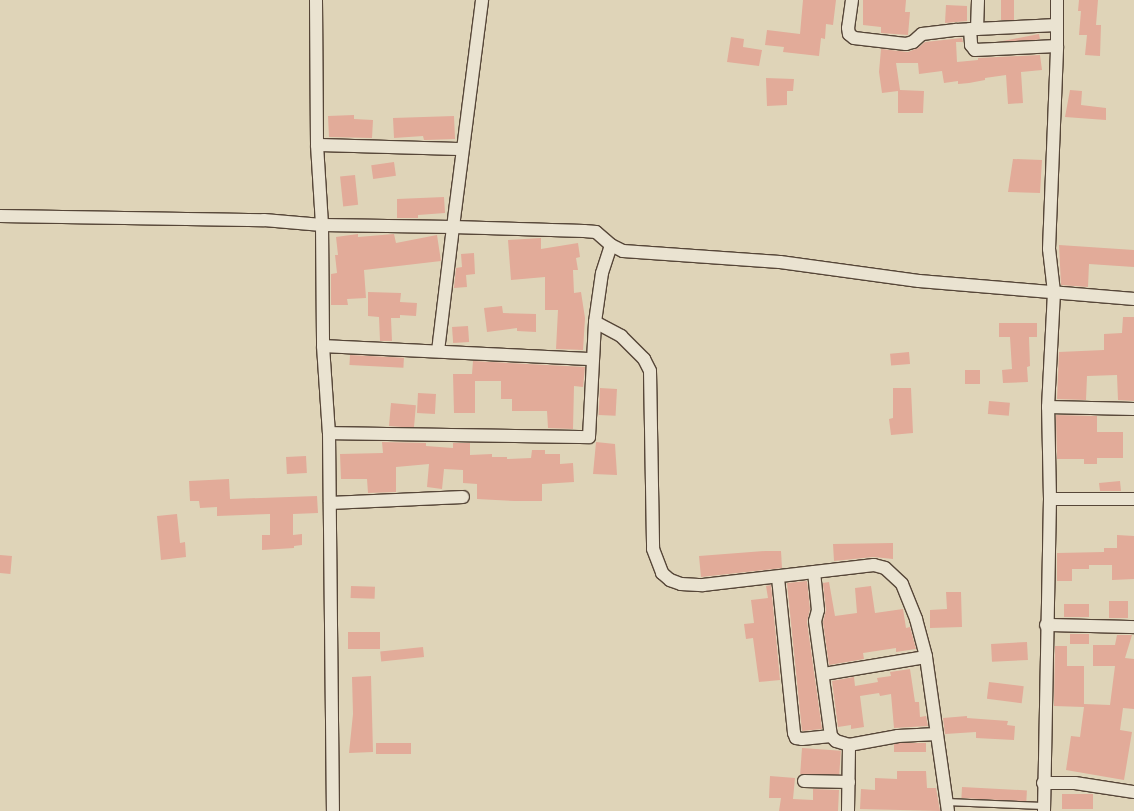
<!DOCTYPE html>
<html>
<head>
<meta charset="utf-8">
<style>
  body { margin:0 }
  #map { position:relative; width:1134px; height:811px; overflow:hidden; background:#dfd4b8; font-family:"Libre Bodoni",serif }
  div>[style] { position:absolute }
  .building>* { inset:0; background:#e2ab99; transform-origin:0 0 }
  .roads { filter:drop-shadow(1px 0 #564638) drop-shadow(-1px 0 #564638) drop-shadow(0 1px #564638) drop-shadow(0 -1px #564638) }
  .service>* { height:6px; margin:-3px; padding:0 3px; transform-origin:3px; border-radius:3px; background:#eae3d1 }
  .minor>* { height:12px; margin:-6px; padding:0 6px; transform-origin:6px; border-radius:6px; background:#eae3d1 }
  span { translate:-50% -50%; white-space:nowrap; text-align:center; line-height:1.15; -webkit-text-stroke:4px #eae3d1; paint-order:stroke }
</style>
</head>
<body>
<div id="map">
  <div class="building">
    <div style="clip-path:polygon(803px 0,836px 0,833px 25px,826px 24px,825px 39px,821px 38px,819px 56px,783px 52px,784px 47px,765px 45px,767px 30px,800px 34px)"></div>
    <div style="clip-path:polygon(863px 0,906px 0,905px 12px,910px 12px,908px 35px,881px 33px,881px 27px,863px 25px)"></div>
    <div style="left:1001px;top:0;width:13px;height:20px"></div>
    <div style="clip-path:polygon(1079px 0,1098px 0,1096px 25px,1101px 25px,1100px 56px,1085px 55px,1087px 35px,1079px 35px,1081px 11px,1078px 11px)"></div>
    <div style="clip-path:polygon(946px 5px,967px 6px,967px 21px,945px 23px)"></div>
    <div style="left:1039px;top:34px;width:5px;height:60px;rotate:79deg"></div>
    <div style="clip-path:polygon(731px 37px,744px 39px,743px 47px,762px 50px,759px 66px,727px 62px)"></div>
    <div style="clip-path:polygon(962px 38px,963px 42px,956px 42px,957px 62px,978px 60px,978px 58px,1040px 55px,1042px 70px,1021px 72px,1023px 103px,1008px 104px,1006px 75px,985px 78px,985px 80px,969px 83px,958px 84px,958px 81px,944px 83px,942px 71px,919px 74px,918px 63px,896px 63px,900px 90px,924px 91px,923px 113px,898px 113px,898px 91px,882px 93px,879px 72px,881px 49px,908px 52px,918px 48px,925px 42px)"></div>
    <div style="clip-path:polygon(766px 78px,794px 79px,793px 91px,787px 91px,787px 105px,767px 106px)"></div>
    <div style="clip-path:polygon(1070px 90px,1082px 91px,1081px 105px,1106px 108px,1106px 120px,1065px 117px)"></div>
    <div style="clip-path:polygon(354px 115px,354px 119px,373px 120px,372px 138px,329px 137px,328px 116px)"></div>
    <div style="clip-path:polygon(454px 116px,455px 139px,426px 140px,424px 140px,423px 136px,394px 138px,393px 118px)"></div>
    <div style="clip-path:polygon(1013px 159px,1042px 160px,1040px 193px,1008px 192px)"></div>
    <div style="left:394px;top:162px;width:14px;height:23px;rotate:82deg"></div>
    <div style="left:355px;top:175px;width:30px;height:15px;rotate:84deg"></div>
    <div style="clip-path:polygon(444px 197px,445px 213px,418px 215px,418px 218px,397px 218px,397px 199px)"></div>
    <div style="clip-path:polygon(358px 234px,358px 237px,394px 234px,396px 243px,437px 235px,441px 261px,364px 270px,366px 298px,347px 299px,348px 305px,331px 305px,331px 274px,337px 273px,335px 255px,338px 255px,336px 237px)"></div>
    <div style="clip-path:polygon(541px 238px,541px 249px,578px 243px,580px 257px,576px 258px,578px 270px,573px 270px,574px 293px,581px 292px,585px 318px,583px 350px,585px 350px,556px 349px,558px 310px,545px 310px,545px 277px,511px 280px,508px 240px)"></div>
    <div style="clip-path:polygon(1059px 245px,1134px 250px,1134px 267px,1089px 264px,1088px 287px,1061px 285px)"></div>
    <div style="clip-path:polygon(474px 253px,475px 274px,466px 275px,467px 287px,454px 288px,456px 268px,462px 267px,461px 254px)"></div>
    <div style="clip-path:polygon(368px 292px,401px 293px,400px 302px,417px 303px,416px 316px,400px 315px,400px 318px,391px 318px,392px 341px,380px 341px,379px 317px,368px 316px)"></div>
    <div style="clip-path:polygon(502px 306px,503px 313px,536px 314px,536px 332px,517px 331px,517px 328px,487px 332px,484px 308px)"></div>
    <div style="clip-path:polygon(1123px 317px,1134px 317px,1134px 401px,1118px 400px,1117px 375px,1087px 376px,1086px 400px,1057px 399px,1059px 352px,1104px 350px,1104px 334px,1122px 333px)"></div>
    <div style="clip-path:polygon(999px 323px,1037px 323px,1037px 337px,1029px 337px,1030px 366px,1027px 367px,1028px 382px,1003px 383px,1002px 370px,1012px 369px,1010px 337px,999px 337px)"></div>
    <div style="left:468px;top:326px;width:16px;height:16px;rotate:86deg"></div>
    <div style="left:909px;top:352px;width:12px;height:19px;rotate:85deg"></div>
    <div style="left:350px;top:355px;width:54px;height:10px;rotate:3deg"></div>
    <div style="clip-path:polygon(473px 361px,585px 367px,583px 387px,574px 386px,573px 429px,548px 428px,547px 411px,512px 411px,512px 399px,501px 399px,501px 381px,475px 381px,475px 413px,454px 413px,453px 374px,472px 374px)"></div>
    <div style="left:980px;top:370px;width:14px;height:15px;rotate:90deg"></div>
    <div style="left:600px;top:388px;width:17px;height:27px;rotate:3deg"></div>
    <div style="clip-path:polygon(893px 388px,911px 388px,913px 433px,891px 435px,889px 419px,893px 418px)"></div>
    <div style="left:418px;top:393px;width:18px;height:20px;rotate:3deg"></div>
    <div style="left:989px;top:401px;width:21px;height:13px;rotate:5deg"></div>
    <div style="left:391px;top:403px;width:25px;height:23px;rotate:5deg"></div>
    <div style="clip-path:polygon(1056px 415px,1097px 416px,1097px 432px,1123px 432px,1123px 458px,1097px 458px,1097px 464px,1084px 464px,1084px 459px,1057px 459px)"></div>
    <div style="clip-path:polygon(382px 442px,426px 443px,426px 446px,453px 448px,453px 443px,470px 443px,470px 455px,492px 454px,492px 457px,507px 457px,507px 459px,531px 458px,532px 450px,545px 450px,545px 454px,560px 454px,560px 464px,573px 463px,574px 482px,542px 484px,542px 501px,515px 501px,477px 499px,477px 484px,463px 483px,463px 470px,444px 469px,442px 489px,427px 487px,429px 464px,396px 467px,396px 492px,368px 493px,367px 479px,341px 479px,340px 454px,383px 453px)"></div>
    <div style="clip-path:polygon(596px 442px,615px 444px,617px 475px,593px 474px)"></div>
    <div style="left:306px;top:456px;width:17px;height:20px;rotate:87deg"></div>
    <div style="clip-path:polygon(229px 479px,230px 499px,317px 496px,318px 513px,293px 514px,293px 535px,302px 534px,302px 545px,294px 546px,294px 548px,262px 550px,262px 535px,270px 535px,270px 514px,217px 516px,217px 507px,200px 508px,199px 501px,190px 501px,189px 481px)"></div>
    <div style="clip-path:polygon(1120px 481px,1121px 491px,1100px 491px,1099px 483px)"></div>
    <div style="clip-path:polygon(177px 514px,180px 543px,185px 542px,186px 557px,161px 560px,157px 516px)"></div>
    <div style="clip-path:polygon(1117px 535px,1134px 536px,1134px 579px,1112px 580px,1112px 565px,1089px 565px,1089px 569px,1072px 569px,1072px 581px,1057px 581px,1057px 553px,1104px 552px,1104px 548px,1117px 548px)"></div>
    <div style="clip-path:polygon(893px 543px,893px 559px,873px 557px,834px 561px,833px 544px)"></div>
    <div style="clip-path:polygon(765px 551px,781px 551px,782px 568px,701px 577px,699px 556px)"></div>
    <div style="left:0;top:555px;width:12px;height:18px;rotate:5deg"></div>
    <div style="clip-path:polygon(807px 581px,810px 609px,807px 622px,822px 729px,802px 731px,787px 583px)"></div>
    <div style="clip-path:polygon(829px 582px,835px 616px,857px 613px,855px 588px,871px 586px,875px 613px,903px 609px,906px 628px,910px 627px,916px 649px,896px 652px,896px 648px,863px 653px,864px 659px,829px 665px,823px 622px,826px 610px,823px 583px)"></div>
    <div style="clip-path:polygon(771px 585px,780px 680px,759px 682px,753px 638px,746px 639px,744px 624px,754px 623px,751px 600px,768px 598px,766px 586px)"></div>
    <div style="left:351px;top:586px;width:24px;height:12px;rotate:2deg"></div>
    <div style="clip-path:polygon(946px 592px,961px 592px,962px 627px,930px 628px,930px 610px,947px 609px)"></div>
    <div style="left:1109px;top:601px;width:19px;height:17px"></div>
    <div style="left:1064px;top:604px;width:25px;height:13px"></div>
    <div style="left:380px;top:632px;width:17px;height:32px;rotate:90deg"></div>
    <div style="left:1070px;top:634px;width:19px;height:10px"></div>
    <div style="clip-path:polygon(1117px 635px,1132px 635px,1125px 658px,1134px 659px,1134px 709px,1123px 708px,1120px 730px,1132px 732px,1124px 780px,1066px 770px,1071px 736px,1080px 737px,1084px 707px,1054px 706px,1055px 646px,1067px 646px,1067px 666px,1084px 666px,1084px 704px,1110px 705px,1115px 666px,1093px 666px,1093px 645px,1115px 645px)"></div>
    <div style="left:1027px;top:642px;width:18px;height:36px;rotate:87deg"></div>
    <div style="left:423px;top:647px;width:10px;height:43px;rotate:84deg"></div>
    <div style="clip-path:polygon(910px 669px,915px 702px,919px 702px,920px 717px,926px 716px,928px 726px,894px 728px,891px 694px,880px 696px,879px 693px,860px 696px,864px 727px,851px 729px,851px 725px,838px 727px,832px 681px,854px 677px,855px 686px,878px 682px,877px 678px,891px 676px,890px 672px)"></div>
    <div style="clip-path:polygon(371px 676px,373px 752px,349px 753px,353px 714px,352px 677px)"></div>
    <div style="left:989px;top:682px;width:35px;height:17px;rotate:7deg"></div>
    <div style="clip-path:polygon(967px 716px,967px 718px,1008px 721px,1007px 725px,1015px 726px,1014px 740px,976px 738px,976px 732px,945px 734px,943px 718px)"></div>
    <div style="left:376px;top:743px;width:35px;height:11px"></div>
    <div style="left:926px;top:743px;width:9px;height:32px;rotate:90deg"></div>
    <div style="left:802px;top:748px;width:39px;height:26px;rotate:4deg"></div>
    <div style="clip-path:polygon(897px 771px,926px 771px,927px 788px,936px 788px,940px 811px,860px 809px,861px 789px,875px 790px,875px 778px,897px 779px)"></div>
    <div style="clip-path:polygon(770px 776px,795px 778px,793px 799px,813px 800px,813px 789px,839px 790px,838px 811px,779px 811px,781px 798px,769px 798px)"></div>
    <div style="left:962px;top:787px;width:65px;height:11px;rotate:3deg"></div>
    <div style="left:1093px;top:794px;width:15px;height:31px;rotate:90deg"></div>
  </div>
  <div class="roads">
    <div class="service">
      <div style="left:946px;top:802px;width:97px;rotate:2.4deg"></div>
    </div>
    <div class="minor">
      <div style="left:316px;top:0;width:145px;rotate:89.6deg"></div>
      <div style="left:317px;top:145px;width:80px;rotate:86.4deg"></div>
      <div style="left:322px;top:225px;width:121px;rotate:89.5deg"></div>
      <div style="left:323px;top:346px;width:87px;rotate:86.1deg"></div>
      <div style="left:329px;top:433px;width:378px;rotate:89.4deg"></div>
      <div style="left:852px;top:0;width:28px;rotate:98deg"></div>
      <div style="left:848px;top:28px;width:6px;rotate:81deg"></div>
      <div style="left:849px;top:34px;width:6px;rotate:39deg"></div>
      <div style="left:854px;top:38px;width:52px;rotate:6.6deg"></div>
      <div style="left:906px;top:44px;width:7px;rotate:-16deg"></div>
      <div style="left:913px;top:42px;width:12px;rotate:-42deg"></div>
      <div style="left:922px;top:34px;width:34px;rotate:-7deg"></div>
      <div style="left:956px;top:30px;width:101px;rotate:-2.8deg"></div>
      <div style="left:970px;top:29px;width:16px;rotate:86deg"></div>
      <div style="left:971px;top:45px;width:6px;rotate:51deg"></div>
      <div style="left:975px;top:50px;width:82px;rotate:-2.8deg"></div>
      <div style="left:977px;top:29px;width:29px;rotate:-88deg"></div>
      <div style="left:317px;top:145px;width:144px;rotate:1.6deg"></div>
      <div style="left:0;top:216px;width:264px;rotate:0.9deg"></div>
      <div style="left:264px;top:220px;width:58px;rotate:4.9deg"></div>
      <div style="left:322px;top:225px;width:131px;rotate:0.9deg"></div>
      <div style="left:453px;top:227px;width:229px;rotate:-82.7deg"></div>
      <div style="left:595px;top:322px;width:30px;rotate:28deg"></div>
      <div style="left:621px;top:336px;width:33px;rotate:45deg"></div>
      <div style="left:644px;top:359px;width:13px;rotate:63deg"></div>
      <div style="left:650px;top:371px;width:178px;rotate:89deg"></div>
      <div style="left:653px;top:549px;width:26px;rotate:69deg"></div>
      <div style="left:662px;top:573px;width:11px;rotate:41deg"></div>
      <div style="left:670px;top:580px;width:12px;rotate:20deg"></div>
      <div style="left:681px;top:584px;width:22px;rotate:3deg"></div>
      <div style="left:703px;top:585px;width:172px;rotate:-6.7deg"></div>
      <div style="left:874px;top:565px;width:11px;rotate:15deg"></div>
      <div style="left:885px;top:568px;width:23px;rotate:43deg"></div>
      <div style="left:902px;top:584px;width:38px;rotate:68deg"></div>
      <div style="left:916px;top:619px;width:39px;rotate:75deg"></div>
      <div style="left:926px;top:657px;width:156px;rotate:81.9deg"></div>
      <div style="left:323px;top:346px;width:270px;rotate:2.8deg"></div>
      <div style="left:438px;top:351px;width:125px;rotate:-83.1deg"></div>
      <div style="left:453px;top:227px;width:131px;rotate:1.7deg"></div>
      <div style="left:584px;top:231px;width:12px;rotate:5deg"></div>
      <div style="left:596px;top:232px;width:20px;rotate:41deg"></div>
      <div style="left:611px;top:245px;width:13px;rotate:27deg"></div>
      <div style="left:623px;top:251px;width:157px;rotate:4deg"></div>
      <div style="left:780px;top:262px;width:140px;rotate:7.8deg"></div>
      <div style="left:919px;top:281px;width:216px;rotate:4.8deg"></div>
      <div style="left:1048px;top:407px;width:86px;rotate:1.3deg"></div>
      <div style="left:329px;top:433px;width:260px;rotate:0.9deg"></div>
      <div style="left:589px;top:437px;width:115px;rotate:-87deg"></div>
      <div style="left:595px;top:322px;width:49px;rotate:-81.9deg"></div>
      <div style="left:602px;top:273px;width:29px;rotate:-72deg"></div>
      <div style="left:1050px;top:499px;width:84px"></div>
      <div style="left:330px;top:503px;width:133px;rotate:-2.6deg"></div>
      <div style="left:814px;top:572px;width:38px;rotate:84deg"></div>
      <div style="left:818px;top:610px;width:11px;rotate:105deg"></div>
      <div style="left:815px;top:621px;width:116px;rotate:82.1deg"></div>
      <div style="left:831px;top:736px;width:7px;rotate:45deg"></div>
      <div style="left:836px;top:741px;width:14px;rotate:17deg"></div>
      <div style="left:849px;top:745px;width:50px;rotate:-10.4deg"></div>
      <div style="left:898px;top:736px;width:39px;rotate:-3deg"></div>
      <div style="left:778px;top:578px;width:156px;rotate:84.1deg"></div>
      <div style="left:794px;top:733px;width:5px;rotate:68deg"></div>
      <div style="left:796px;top:738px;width:6px;rotate:9deg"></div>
      <div style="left:802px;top:739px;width:29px;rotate:-6deg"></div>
      <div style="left:1046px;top:625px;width:88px;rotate:1.3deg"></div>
      <div style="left:824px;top:674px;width:103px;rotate:-9.5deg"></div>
      <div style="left:804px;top:781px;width:45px;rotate:1.3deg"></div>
      <div style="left:1043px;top:783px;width:32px"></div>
      <div style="left:1075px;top:783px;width:60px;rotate:8.7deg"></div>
      <div style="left:848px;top:811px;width:66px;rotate:-89.1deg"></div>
      <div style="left:1044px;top:811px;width:312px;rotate:-88.9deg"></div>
      <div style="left:1050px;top:499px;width:92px;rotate:-91.2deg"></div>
      <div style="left:1048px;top:407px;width:115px;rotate:-87deg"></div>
      <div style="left:1054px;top:292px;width:43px;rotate:-96.6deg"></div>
      <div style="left:1049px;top:249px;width:203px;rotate:-87.7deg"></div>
      <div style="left:1057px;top:46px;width:46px;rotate:-90deg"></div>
    </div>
  </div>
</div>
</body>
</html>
